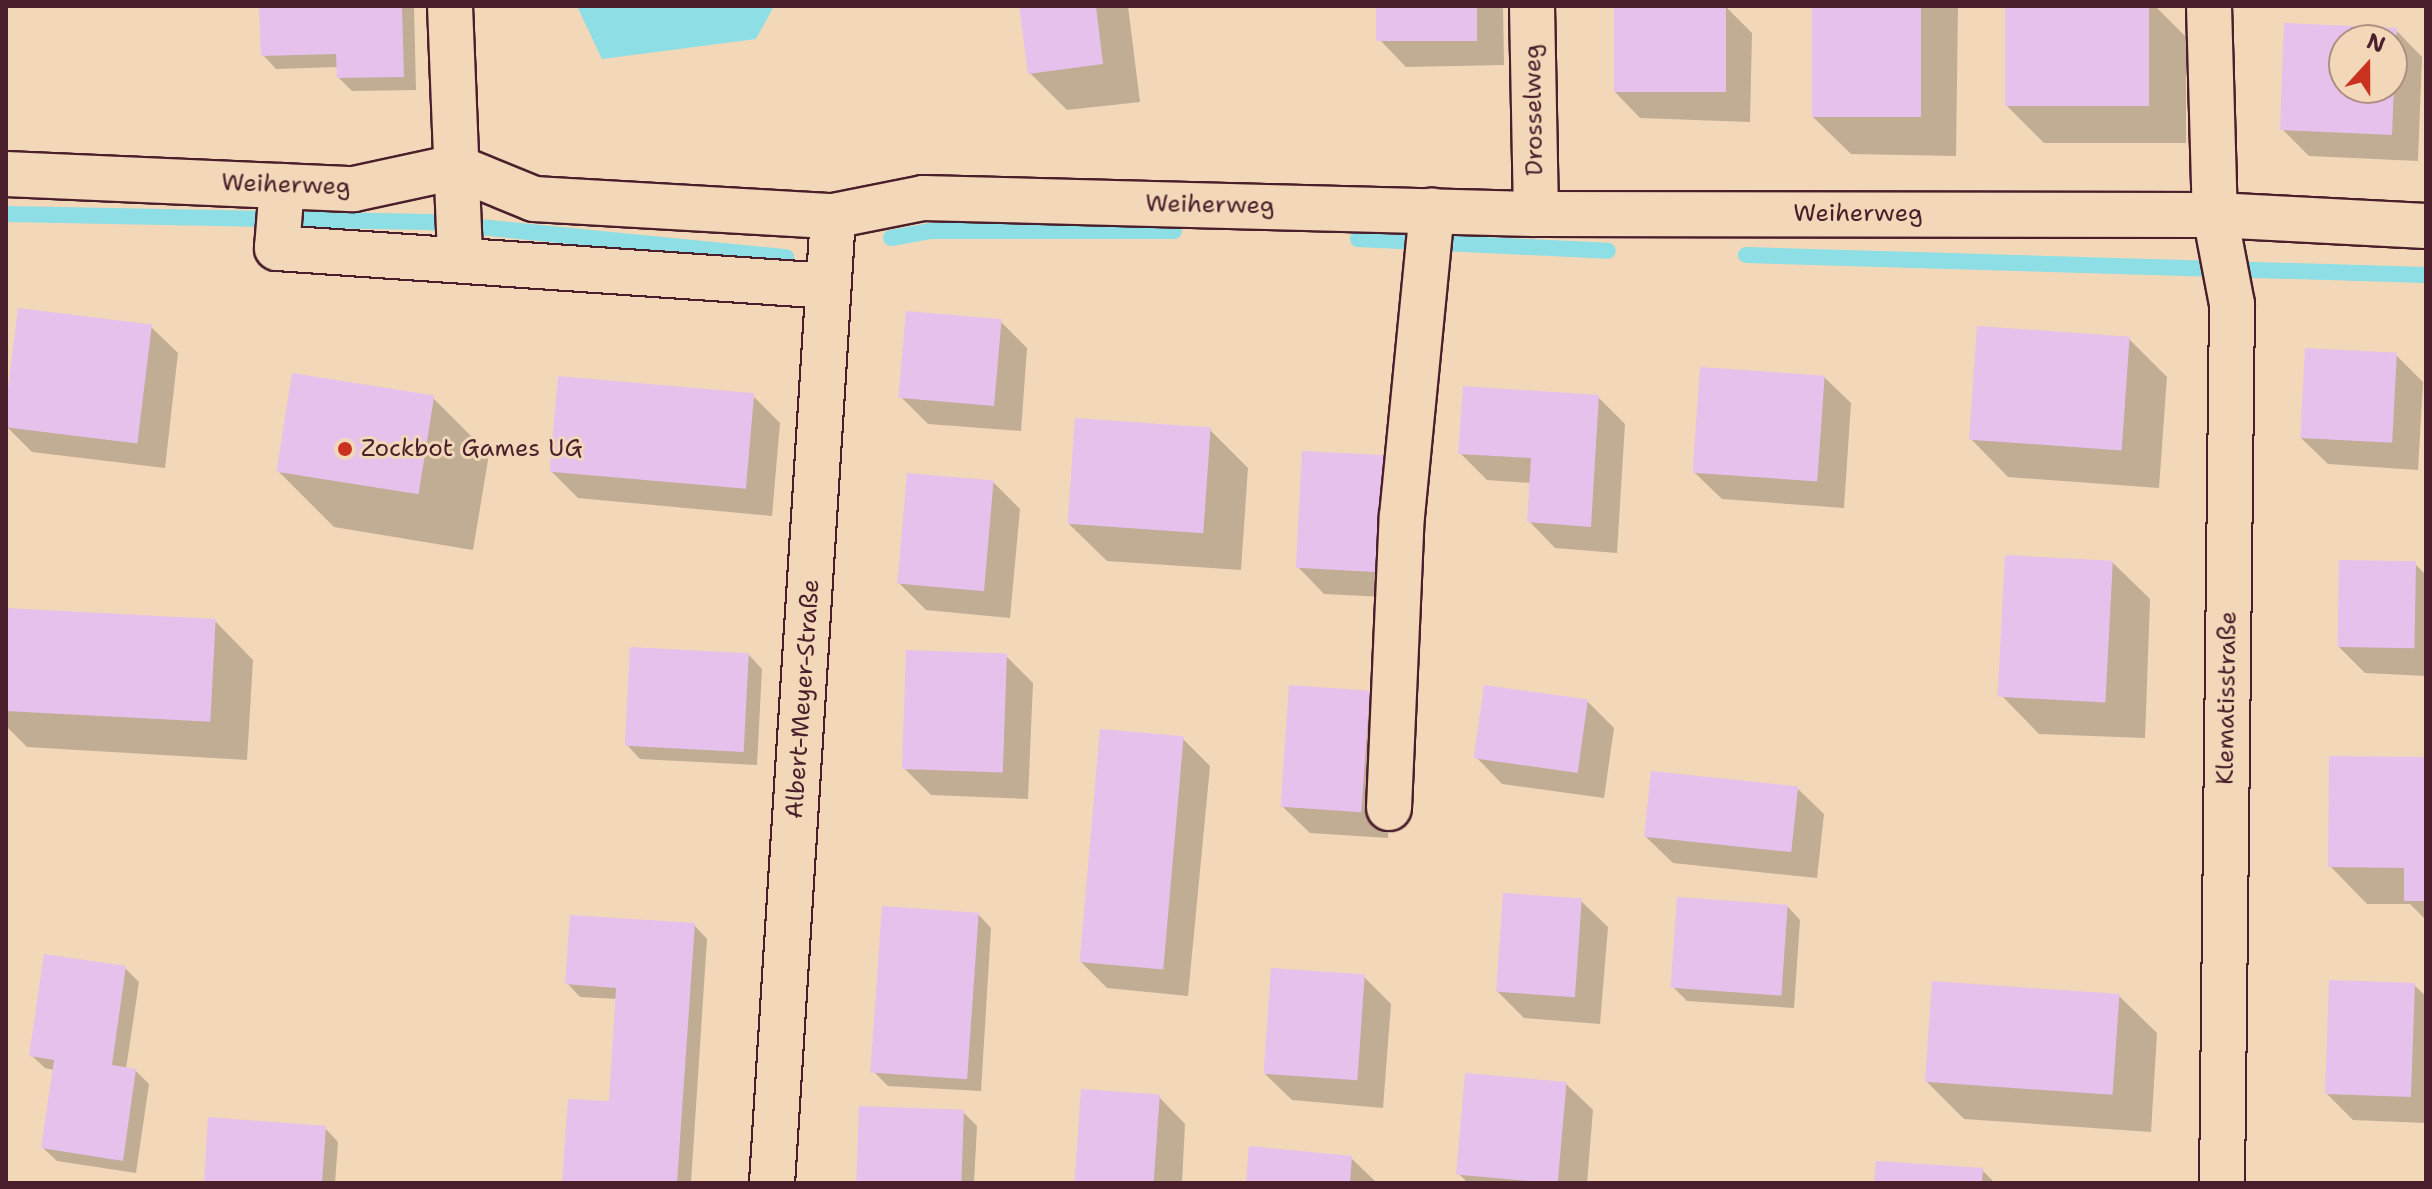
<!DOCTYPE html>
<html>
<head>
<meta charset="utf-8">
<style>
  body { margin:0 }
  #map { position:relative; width:2432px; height:1189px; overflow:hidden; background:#f2d8b9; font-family:"Shantell Sans",sans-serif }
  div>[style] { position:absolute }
  .water>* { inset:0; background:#8ddee5 }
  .shadow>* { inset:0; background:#0003 }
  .stream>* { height:16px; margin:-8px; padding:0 8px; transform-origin:8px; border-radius:8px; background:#8ddee5 }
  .building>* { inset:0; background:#e5c1ec; transform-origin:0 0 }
  .roads { filter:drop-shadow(2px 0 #4a1f2b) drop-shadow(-2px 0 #4a1f2b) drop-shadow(0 2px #4a1f2b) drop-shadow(0 -2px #4a1f2b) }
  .minor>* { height:44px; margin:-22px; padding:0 22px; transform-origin:22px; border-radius:22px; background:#f2d8b9 }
  .dots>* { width:22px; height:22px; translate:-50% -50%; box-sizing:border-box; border:4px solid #f2d8b9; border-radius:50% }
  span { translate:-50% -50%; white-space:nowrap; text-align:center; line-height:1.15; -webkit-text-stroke:6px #f2d8b9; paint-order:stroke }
  .street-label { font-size:24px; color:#4a1f2b }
  .poi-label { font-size:24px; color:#4a1f2b }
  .left { translate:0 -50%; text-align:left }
  .frame { position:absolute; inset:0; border:8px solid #4a1f2b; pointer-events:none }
  .north { position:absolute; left:2328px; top:24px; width:80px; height:80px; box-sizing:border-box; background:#f2d8b9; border:2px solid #af8e80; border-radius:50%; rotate:21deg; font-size:22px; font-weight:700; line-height:32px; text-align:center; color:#4a1f2b }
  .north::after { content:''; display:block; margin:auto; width:28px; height:36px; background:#c8321e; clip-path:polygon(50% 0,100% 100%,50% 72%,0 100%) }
</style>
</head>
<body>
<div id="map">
  <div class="water">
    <div style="clip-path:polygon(577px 6px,774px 6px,756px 39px,602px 59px)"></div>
  </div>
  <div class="shadow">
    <div style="clip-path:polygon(261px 6px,414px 6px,416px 90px,352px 91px,339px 78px,338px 67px,276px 69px,263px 55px)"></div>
    <div style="clip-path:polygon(1021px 6px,1128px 6px,1140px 102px,1067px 110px,1030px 73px)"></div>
    <div style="clip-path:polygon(1378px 6px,1503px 6px,1504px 65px,1406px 67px,1380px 40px)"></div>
    <div style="clip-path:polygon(1616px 6px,1726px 7px,1752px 33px,1750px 122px,1640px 118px,1614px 91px)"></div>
    <div style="clip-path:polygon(1814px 6px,1958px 6px,1956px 156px,1851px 154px,1813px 117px)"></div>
    <div style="clip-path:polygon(2007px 6px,2155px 6px,2186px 37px,2186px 143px,2044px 143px,2006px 105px)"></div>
    <div style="clip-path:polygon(evenodd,2286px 25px,2396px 30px,2422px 57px,2418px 161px,2309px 156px,2282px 129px,2286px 25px,2344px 40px,2392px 40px,2392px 88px,2344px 88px,2344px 40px)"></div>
    <div style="clip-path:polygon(19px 310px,151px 327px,178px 353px,165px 468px,32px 452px,6px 426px)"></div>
    <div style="clip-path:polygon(1001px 322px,1027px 348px,1021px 431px,928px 424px,901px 397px)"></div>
    <div style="clip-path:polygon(2129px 339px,2167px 377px,2159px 488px,2008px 477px,1971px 439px)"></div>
    <div style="clip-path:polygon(2396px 355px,2423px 382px,2418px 470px,2328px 464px,2301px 438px)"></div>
    <div style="clip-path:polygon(1824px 377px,1851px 403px,1844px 508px,1722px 499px,1695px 473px)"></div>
    <div style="clip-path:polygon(753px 396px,780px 423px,772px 516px,578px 498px,551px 471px)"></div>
    <div style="clip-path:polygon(1598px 397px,1625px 424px,1617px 553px,1555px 548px,1529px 521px,1531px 483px,1487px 480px,1460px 453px)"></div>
    <div style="clip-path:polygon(433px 398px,489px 454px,473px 550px,334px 527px,278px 471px)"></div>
    <div style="clip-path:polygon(1210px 430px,1248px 468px,1241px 570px,1107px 561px,1069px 524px)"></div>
    <div style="clip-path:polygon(1384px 457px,1411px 483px,1405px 598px,1324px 594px,1298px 567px)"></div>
    <div style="clip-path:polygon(993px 482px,1020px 509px,1010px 618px,926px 610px,899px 583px)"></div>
    <div style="clip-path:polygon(2112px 562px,2150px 599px,2145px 738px,2039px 734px,2002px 696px)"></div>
    <div style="clip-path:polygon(2415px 564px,2426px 575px,2426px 676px,2365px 673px,2338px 646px)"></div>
    <div style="clip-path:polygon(6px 610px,216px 622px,253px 660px,247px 760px,27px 747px,6px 726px)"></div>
    <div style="clip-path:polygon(749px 655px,762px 669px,757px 765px,640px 759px,627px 745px)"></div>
    <div style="clip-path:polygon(1006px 656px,1033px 683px,1028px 799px,931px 795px,904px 768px)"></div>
    <div style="clip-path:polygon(1369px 692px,1395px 718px,1388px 838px,1310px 833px,1283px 807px)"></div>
    <div style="clip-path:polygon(1587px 701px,1614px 728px,1604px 798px,1502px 784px,1476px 757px)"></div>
    <div style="clip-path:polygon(1183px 739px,1210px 766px,1188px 996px,1107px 988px,1080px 961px)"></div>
    <div style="clip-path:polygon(2426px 759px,2426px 920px,2410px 904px,2367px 904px,2330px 866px)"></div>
    <div style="clip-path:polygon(1797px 788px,1824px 814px,1817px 878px,1673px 863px,1646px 837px)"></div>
    <div style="clip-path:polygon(1581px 901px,1608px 927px,1600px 1024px,1524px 1018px,1497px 991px)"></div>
    <div style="clip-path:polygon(1787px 906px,1800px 920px,1794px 1008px,1687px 1001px,1674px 988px)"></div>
    <div style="clip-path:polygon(978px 914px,991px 928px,981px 1091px,888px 1086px,874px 1072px)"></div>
    <div style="clip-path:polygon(694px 925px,707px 939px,691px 1183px,564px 1183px,611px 1103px,618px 999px,580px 997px,567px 983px)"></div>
    <div style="clip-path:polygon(125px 968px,139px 982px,126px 1069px,135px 1070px,149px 1084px,136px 1173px,57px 1161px,43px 1148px,54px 1070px,45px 1068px,31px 1055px)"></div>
    <div style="clip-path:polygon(1364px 977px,1391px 1004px,1383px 1108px,1292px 1100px,1265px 1074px)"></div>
    <div style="clip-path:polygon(2414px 985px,2426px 996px,2426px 1123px,2353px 1120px,2326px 1093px)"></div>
    <div style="clip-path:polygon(2119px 996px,2157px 1033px,2151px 1132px,1964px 1119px,1927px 1082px)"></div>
    <div style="clip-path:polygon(1566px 1084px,1593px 1110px,1587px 1183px,1468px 1183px,1459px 1174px)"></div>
    <div style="clip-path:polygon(1159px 1097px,1185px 1124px,1182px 1183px,1077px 1183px)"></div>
    <div style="clip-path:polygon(963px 1112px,977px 1126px,974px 1183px,858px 1183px)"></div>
    <div style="clip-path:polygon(325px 1128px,338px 1142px,335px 1183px,206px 1183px)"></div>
    <div style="clip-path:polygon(1351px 1158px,1377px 1183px,1248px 1183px)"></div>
    <div style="clip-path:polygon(1982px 1170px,1995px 1183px,1876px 1183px)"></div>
  </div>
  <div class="stream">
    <div style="left:6px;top:214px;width:422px;rotate:1.1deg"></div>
    <div style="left:428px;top:222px;width:360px;rotate:5.6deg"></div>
    <div style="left:891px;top:238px;width:40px;rotate:-10deg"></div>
    <div style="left:930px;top:231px;width:244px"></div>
    <div style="left:1358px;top:239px;width:250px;rotate:2.7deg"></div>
    <div style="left:1746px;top:255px;width:680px;rotate:1.68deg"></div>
  </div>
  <div class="building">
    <div style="clip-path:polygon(259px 6px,402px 6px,404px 77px,337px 78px,336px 54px,261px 56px)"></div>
    <div style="clip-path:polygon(1019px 6px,1096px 6px,1103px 64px,1028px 74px)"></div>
    <div style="left:1376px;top:6px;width:101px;height:35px"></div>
    <div style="left:1614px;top:6px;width:112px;height:86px"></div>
    <div style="left:1812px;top:6px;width:109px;height:111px"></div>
    <div style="left:2005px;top:6px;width:144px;height:100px"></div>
    <div style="clip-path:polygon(2284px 23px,2397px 28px,2395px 82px,2392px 40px,2344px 40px,2344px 88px,2394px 88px,2392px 135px,2280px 130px)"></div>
    <div style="left:18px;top:308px;width:135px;height:120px;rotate:7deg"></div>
    <div style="left:906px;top:311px;width:96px;height:87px;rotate:5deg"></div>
    <div style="left:1977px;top:326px;width:153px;height:114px;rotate:4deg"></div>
    <div style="left:2305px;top:348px;width:92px;height:90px;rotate:3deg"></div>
    <div style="left:1700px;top:367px;width:125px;height:106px;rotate:4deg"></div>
    <div style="left:292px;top:373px;width:144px;height:100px;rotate:9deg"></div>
    <div style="left:558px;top:376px;width:197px;height:96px;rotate:5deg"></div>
    <div style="clip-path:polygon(1463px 386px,1599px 395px,1591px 527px,1527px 522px,1531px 458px,1458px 454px)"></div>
    <div style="left:1075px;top:418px;width:136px;height:106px;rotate:4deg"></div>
    <div style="left:1302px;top:451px;width:83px;height:117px;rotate:3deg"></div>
    <div style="left:907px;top:473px;width:87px;height:111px;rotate:5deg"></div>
    <div style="left:2005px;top:555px;width:108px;height:142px;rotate:3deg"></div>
    <div style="left:2339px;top:560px;width:77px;height:87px;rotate:1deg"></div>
    <div style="left:6px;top:608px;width:210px;height:103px;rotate:3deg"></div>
    <div style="left:630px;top:647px;width:119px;height:99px;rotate:3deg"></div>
    <div style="left:906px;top:650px;width:101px;height:119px;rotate:2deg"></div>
    <div style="left:1289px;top:685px;width:81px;height:122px;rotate:4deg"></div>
    <div style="left:1484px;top:685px;width:105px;height:74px;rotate:8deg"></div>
    <div style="left:1100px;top:729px;width:84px;height:234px;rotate:5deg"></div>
    <div style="clip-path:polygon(2329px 756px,2426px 757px,2426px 901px,2404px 901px,2404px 868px,2328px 867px)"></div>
    <div style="left:1651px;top:771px;width:148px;height:66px;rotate:6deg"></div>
    <div style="left:1503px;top:893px;width:79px;height:99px;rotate:4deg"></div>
    <div style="left:1677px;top:897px;width:111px;height:91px;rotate:4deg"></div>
    <div style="left:882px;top:906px;width:97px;height:167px;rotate:4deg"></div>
    <div style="clip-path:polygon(570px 915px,695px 923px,677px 1183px,562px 1183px,568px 1099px,609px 1101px,616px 988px,565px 984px)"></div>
    <div style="clip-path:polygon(44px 954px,126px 966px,112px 1065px,136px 1069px,123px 1161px,41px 1148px,54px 1060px,29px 1056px)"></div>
    <div style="left:1271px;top:968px;width:94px;height:106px;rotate:4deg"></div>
    <div style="left:2329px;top:980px;width:86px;height:114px;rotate:2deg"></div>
    <div style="left:1932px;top:981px;width:188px;height:101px;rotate:4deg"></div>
    <div style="left:1465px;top:1073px;width:102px;height:102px;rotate:5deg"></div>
    <div style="left:1081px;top:1089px;width:79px;height:94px;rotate:4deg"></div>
    <div style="left:859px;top:1106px;width:105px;height:77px;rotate:2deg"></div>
    <div style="clip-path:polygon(208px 1117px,326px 1126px,322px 1183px,204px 1183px)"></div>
    <div style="clip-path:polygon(1249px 1146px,1352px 1156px,1350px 1183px,1246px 1183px)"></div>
    <div style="clip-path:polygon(1876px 1161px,1983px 1168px,1982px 1183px,1874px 1183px)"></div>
  </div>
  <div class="roads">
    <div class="minor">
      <div style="left:450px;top:6px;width:254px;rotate:87.7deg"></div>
      <div style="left:1532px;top:6px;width:208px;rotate:88.9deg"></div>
      <div style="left:2209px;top:6px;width:209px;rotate:88.4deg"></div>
      <div style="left:2215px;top:215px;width:91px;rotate:79.2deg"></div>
      <div style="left:2232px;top:304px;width:879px;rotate:90.65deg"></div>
      <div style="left:6px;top:174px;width:348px;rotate:2.5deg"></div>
      <div style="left:354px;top:189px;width:104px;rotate:-12.2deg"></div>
      <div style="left:456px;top:167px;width:84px;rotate:22.3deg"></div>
      <div style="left:534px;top:199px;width:299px;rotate:3.3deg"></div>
      <div style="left:833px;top:216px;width:92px;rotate:-11.3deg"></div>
      <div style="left:923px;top:198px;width:613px;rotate:1.5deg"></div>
      <div style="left:1536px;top:214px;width:679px;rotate:0.08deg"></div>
      <div style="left:2215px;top:215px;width:211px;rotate:3deg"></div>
      <div style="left:282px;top:186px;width:62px;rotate:94.6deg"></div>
      <div style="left:277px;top:248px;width:553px;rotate:3.94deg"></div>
      <div style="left:1389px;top:808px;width:292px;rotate:-87.5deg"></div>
      <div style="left:1402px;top:516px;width:307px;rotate:-84.4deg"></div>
      <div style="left:772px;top:1183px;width:969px;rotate:-86.39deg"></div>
    </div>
  </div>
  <div class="dots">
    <div style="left:345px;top:449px;background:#c8321e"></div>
  </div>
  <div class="street-label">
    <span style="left:1534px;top:110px;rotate:-91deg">Drosselweg</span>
    <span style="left:286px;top:185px;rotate:2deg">Weiherweg</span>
    <span style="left:1210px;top:205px;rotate:1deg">Weiherweg</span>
    <span style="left:1858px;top:214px">Weiherweg</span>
    <span style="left:2227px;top:698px;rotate:-89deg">Klematisstraße</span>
    <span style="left:803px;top:699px;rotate:-86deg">Albert-Meyer-Straße</span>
  </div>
  <div class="poi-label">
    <span class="left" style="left:361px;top:449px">Zockbot Games UG</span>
  </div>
  <div class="frame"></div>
  <div class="north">N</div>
</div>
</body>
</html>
